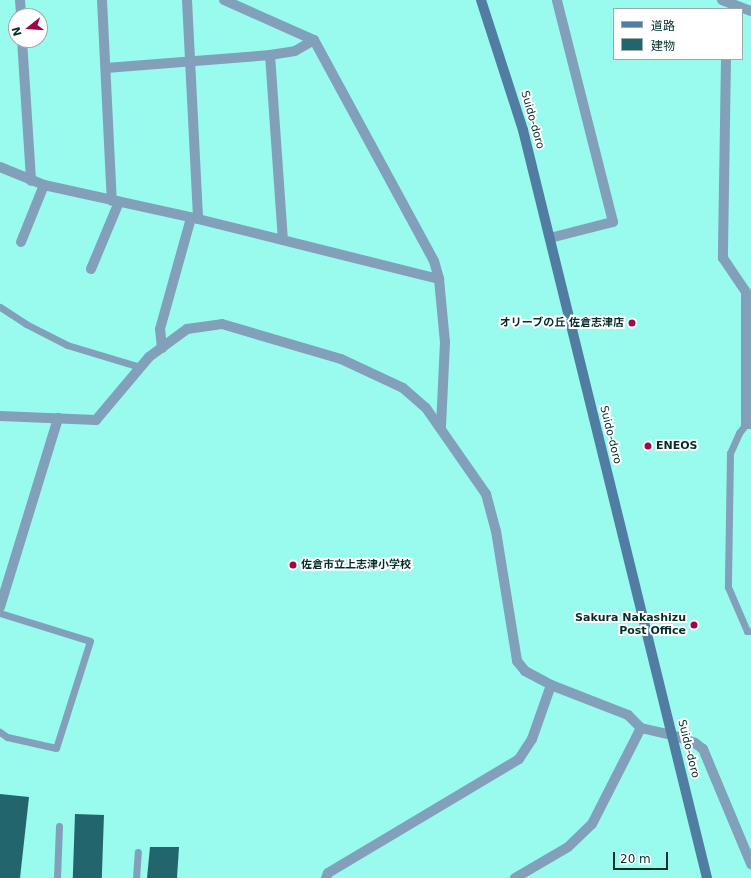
<!DOCTYPE html>
<html>
<head>
<meta charset="utf-8">
<style>
  body { margin:0 }
  #map { position:relative; width:751px; height:878px; overflow:hidden; background:#98fbee; font-family:"DejaVu Sans","Noto Sans JP",sans-serif }
  div>[style] { position:absolute }
  .building>* { inset:0; background:#23656c; transform-origin:0 0 }
  .lane>* { height:7px; margin:-3.5px; padding:0 3.5px; transform-origin:3.5px; border-radius:3.5px; background:#82a0b9 }
  .street>* { height:10px; margin:-5px; padding:0 5px; transform-origin:5px; border-radius:5px; background:#82a0b9 }
  .secondary>* { height:10px; margin:-5px; padding:0 5px; transform-origin:5px; border-radius:5px; background:#517da2 }
  .dots>* { width:11px; height:11px; translate:-50% -50%; box-sizing:border-box; border:2px solid #fff; border-radius:50% }
  span { translate:-50% -50%; white-space:nowrap; text-align:center; line-height:1.15; -webkit-text-stroke:4px #fff; paint-order:stroke }
  .street-label { font-size:11px; color:#012f2b }
  .poi-label { font-size:11px; color:#012f2b; font-weight:700 }
  .right { translate:-100% -50%; text-align:right }
  .left { translate:0 -50%; text-align:left }
  .legend { position:absolute; left:613px; top:8px; width:130px; height:52px; box-sizing:border-box; background:#fff; border:1px solid #99acaa; margin:0; padding:5px 7px; list-style:none; font-size:12px; color:#012f2b }
  .legend li { display:flex; align-items:center; gap:8px; height:20px }
  .legend b { width:20px; border:1px solid #99acaa }
  .north { position:absolute; left:8px; top:8px; width:40px; height:40px; box-sizing:border-box; background:#fff; border:1px solid #99acaa; border-radius:50%; rotate:253deg; font-size:11px; font-weight:700; line-height:16px; text-align:center; color:#012f2b }
  .north::after { content:''; display:block; margin:auto; width:14px; height:18px; background:#a0074a; clip-path:polygon(50% 0,100% 100%,50% 72%,0 100%) }
  .scale { position:absolute; left:613px; top:852px; width:55px; height:18px; box-sizing:border-box; border:2px solid #012f2b; border-top:0; padding-left:5px; font-size:12px; line-height:14px; white-space:nowrap; color:#012f2b; -webkit-text-stroke:3px #fff; paint-order:stroke }
</style>
</head>
<body>
<div id="map">
  <div class="building">
    <div style="clip-path:polygon(0 794px,29px 797px,20px 878px,0 878px)"></div>
    <div style="left:75px;top:814px;width:29px;height:64px;rotate:2deg"></div>
    <div style="clip-path:polygon(150px 847px,179px 847px,177px 878px,147px 878px)"></div>
  </div>
  <div class="lane">
    <div style="left:0;top:307px;width:31px;rotate:33deg"></div>
    <div style="left:26px;top:324px;width:46px;rotate:27.1deg"></div>
    <div style="left:67px;top:345px;width:76px;rotate:16.8deg"></div>
    <div style="left:746px;top:424px;width:11px;rotate:128deg"></div>
    <div style="left:739px;top:433px;width:22px;rotate:114deg"></div>
    <div style="left:730px;top:453px;width:134px;rotate:90.9deg"></div>
    <div style="left:728px;top:587px;width:48px;rotate:66.6deg"></div>
    <div style="left:747px;top:631px;width:4px"></div>
    <div style="left:0;top:613px;width:94px;rotate:17.3deg"></div>
    <div style="left:90px;top:641px;width:112px;rotate:107.6deg"></div>
    <div style="left:56px;top:748px;width:50px;rotate:-167.3deg"></div>
    <div style="left:7px;top:737px;width:9px;rotate:-144deg"></div>
    <div style="left:57px;top:878px;width:52px;rotate:-87.8deg"></div>
    <div style="left:136px;top:878px;width:26px;rotate:-86deg"></div>
  </div>
  <div class="street">
    <div style="left:20px;top:0;width:16px;rotate:86deg"></div>
    <div style="left:102px;top:0;width:201px;rotate:87.2deg"></div>
    <div style="left:187px;top:0;width:219px;rotate:87.1deg"></div>
    <div style="left:224px;top:0;width:98px;rotate:24deg"></div>
    <div style="left:314px;top:40px;width:251px;rotate:61.5deg"></div>
    <div style="left:434px;top:261px;width:19px;rotate:74deg"></div>
    <div style="left:439px;top:279px;width:63px;rotate:84.6deg"></div>
    <div style="left:445px;top:342px;width:86px;rotate:92.7deg"></div>
    <div style="left:722px;top:0;width:31px;rotate:21deg"></div>
    <div style="left:22px;top:40px;width:141px;rotate:86.3deg"></div>
    <div style="left:270px;top:55px;width:185px;rotate:86deg"></div>
    <div style="left:726px;top:59px;width:199px;rotate:90.9deg"></div>
    <div style="left:723px;top:258px;width:41px;rotate:55.9deg"></div>
    <div style="left:746px;top:292px;width:132px;rotate:90deg"></div>
    <div style="left:746px;top:424px;width:5px"></div>
    <div style="left:106px;top:68px;width:165px;rotate:-4.5deg"></div>
    <div style="left:270px;top:55px;width:25px;rotate:-9deg"></div>
    <div style="left:295px;top:51px;width:22px;rotate:-30deg"></div>
    <div style="left:0;top:167px;width:48px;rotate:22.2deg"></div>
    <div style="left:44px;top:185px;width:158px;rotate:12.4deg"></div>
    <div style="left:198px;top:219px;width:248px;rotate:14deg"></div>
    <div style="left:550px;top:238px;width:65px;rotate:-14.3deg"></div>
    <div style="left:613px;top:222px;width:229px;rotate:-104.2deg"></div>
    <div style="left:21px;top:242px;width:61px;rotate:-68deg"></div>
    <div style="left:91px;top:269px;width:73px;rotate:-67.3deg"></div>
    <div style="left:162px;top:348px;width:19px;rotate:-96deg"></div>
    <div style="left:160px;top:329px;width:115px;rotate:-74.4deg"></div>
    <div style="left:0;top:416px;width:96px;rotate:2.4deg"></div>
    <div style="left:96px;top:420px;width:82px;rotate:-49.9deg"></div>
    <div style="left:149px;top:357px;width:47px;rotate:-36.4deg"></div>
    <div style="left:187px;top:329px;width:35px;rotate:-8deg"></div>
    <div style="left:222px;top:324px;width:124px;rotate:16.4deg"></div>
    <div style="left:341px;top:359px;width:68px;rotate:25.1deg"></div>
    <div style="left:403px;top:388px;width:30px;rotate:41deg"></div>
    <div style="left:426px;top:408px;width:105px;rotate:55.1deg"></div>
    <div style="left:486px;top:494px;width:38px;rotate:75deg"></div>
    <div style="left:496px;top:531px;width:132px;rotate:80.8deg"></div>
    <div style="left:517px;top:661px;width:13px;rotate:51deg"></div>
    <div style="left:525px;top:671px;width:30px;rotate:28deg"></div>
    <div style="left:551px;top:685px;width:83px;rotate:21.3deg"></div>
    <div style="left:628px;top:715px;width:18px;rotate:45deg"></div>
    <div style="left:641px;top:728px;width:32px;rotate:13deg"></div>
    <div style="left:672px;top:735px;width:24px;rotate:19deg"></div>
    <div style="left:695px;top:743px;width:10px;rotate:37deg"></div>
    <div style="left:703px;top:749px;width:125px;rotate:67.3deg"></div>
    <div style="left:0;top:607px;width:198px;rotate:-72.9deg"></div>
    <div style="left:326px;top:878px;width:5px;rotate:-68deg"></div>
    <div style="left:328px;top:873px;width:222px;rotate:-30.8deg"></div>
    <div style="left:519px;top:759px;width:24px;rotate:-57deg"></div>
    <div style="left:532px;top:739px;width:57px;rotate:-70.6deg"></div>
    <div style="left:515px;top:878px;width:61px;rotate:-30.3deg"></div>
    <div style="left:568px;top:847px;width:33px;rotate:-44deg"></div>
    <div style="left:592px;top:824px;width:108px;rotate:-63deg"></div>
  </div>
  <div class="secondary">
    <div style="left:481px;top:0;width:137px;rotate:72.1deg"></div>
    <div style="left:523px;top:130px;width:770px;rotate:76.18deg"></div>
  </div>
  <div class="dots">
    <div style="left:632px;top:323px;background:#a0074a"></div>
    <div style="left:648px;top:446px;background:#a0074a"></div>
    <div style="left:293px;top:565px;background:#a0074a"></div>
    <div style="left:694px;top:625px;background:#a0074a"></div>
  </div>
  <div class="street-label">
    <span style="left:532px;top:120px;rotate:74deg">Suido-doro</span>
    <span style="left:610px;top:435px;rotate:76deg">Suido-doro</span>
    <span style="left:688px;top:749px;rotate:76deg">Suido-doro</span>
  </div>
  <div class="poi-label">
    <span class="right" style="left:624px;top:323px">オリーブの丘 佐倉志津店</span>
    <span class="left" style="left:656px;top:446px">ENEOS</span>
    <span class="left" style="left:301px;top:565px">佐倉市立上志津小学校</span>
    <span class="right" style="left:686px;top:625px">Sakura Nakashizu<br>Post Office</span>
  </div>
  <ul class="legend">
  <li><b style="height:5px;background:#517da2"></b>道路</li>
  <li><b style="height:11px;background:#23656c"></b>建物</li>
  </ul>
  <div class="north">N</div>
  <div class="scale">20 m</div>
</div>
</body>
</html>
